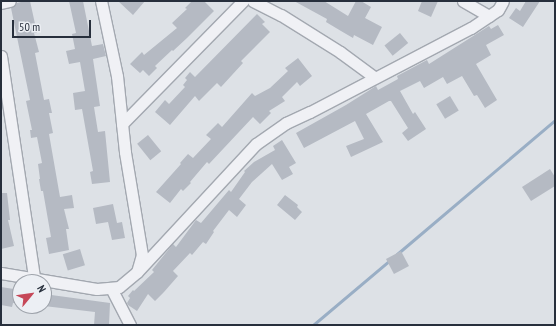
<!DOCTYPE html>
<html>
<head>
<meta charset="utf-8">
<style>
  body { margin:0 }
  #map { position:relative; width:556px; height:326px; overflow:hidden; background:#dde1e6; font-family:"PT Sans Narrow",sans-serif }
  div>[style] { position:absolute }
  .stream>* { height:3px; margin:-1.5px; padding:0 1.5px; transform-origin:1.5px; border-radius:1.5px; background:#99aec5 }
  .building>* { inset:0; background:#b5bac3; transform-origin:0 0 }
  .roads { filter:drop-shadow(1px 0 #a3a8b0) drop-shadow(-1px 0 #a3a8b0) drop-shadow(0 1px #a3a8b0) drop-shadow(0 -1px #a3a8b0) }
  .street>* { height:11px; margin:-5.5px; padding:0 5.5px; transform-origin:5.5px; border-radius:5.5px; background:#f0f1f5 }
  span { translate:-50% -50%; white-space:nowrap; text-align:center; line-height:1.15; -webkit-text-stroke:4px #eceff4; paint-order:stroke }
  .frame { position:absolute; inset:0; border:2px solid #272f3c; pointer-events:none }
  .north { position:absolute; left:12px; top:274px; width:40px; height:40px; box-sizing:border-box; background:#eceff4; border:1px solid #9da2aa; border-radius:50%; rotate:61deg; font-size:11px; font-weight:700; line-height:16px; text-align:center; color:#272f3c }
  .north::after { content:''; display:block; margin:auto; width:14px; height:18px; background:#c64758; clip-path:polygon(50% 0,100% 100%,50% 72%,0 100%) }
  .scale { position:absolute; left:12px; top:20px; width:79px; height:18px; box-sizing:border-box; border:2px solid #272f3c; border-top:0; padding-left:5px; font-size:12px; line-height:14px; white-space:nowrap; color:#272f3c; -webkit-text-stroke:3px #eceff4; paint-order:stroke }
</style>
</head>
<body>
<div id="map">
  <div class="stream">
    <div style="left:397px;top:254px;width:207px;rotate:-40.3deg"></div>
    <div style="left:313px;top:325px;width:101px;rotate:-40.2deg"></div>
  </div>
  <div class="building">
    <div style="clip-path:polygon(25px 1px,30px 1px,37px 33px,34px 33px,39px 52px,35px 53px,44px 100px,49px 99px,52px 113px,49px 113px,53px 133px,49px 134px,60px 197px,72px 195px,74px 208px,64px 209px,69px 229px,66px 229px,69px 250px,49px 254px,46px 238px,51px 237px,43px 191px,41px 191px,39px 179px,40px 179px,38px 164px,42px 163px,37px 137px,31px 138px,30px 130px,32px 130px,26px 101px,30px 100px,11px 8px,17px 3px)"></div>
    <div style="clip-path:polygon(69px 1px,83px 1px,92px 46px,103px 44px,106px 56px,93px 59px,100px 106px,94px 107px,98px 132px,105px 131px,110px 182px,92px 184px,90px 172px,93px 171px,82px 109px,75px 110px,73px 93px,85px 91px,80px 62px,69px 64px,66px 51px,75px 49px,72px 34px,76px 33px)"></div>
    <div style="clip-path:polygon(118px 1px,145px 1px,133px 15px)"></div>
    <div style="clip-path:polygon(192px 1px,204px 1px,214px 11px,187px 38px,173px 51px,172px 50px,155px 66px,157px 68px,149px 76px,143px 70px,140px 73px,130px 64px,142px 52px,144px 55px,177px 28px,172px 23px,187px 9px,185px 8px)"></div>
    <div style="clip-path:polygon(294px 1px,324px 1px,348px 16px,356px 1px,361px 1px,371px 7px,365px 18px,382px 27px,373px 45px,354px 35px,353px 38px,341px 31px,326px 22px,327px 19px)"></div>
    <div style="clip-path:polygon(422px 1px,438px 1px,431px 17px,418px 11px)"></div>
    <div style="clip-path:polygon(526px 1px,540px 1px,523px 27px,509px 18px,516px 8px,520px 11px)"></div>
    <div style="clip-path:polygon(257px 14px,265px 22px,262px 24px,270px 32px,241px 61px,243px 63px,221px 87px,217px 83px,199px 101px,195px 96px,170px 125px,155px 112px,165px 100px,169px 104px,185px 87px,183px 85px,187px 80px,185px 78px,190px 72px,195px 77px)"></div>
    <div style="clip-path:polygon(498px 25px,504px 35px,486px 45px,491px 55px,476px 64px,497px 100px,485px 108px,477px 95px,474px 96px,462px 76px,447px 84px,443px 77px,424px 88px,420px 81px,400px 91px,413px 114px,415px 112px,426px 129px,408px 141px,402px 133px,408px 128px,391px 101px,389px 101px,366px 114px,383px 142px,351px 157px,346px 146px,364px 139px,355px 121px,304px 148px,296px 133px,346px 105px,376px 86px,378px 90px,398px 79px,397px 76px,427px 60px,429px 64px,489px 26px,491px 29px)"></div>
    <div style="left:400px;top:33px;width:13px;height:20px;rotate:51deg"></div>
    <div style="clip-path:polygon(298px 58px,312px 76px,300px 86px,297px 82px,282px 97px,285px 101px,269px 111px,271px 113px,260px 124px,253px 117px,209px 164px,207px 162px,190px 182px,191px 183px,183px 191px,181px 189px,170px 203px,156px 192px,181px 164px,180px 163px,188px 154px,193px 158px,211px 139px,206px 135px,218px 123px,222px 127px,252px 93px,255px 96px,270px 88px,288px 71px,285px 68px)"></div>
    <div style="left:450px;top:96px;width:17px;height:16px;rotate:59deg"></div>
    <div style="left:148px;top:135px;width:21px;height:14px;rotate:51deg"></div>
    <div style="clip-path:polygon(282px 140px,296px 163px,289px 167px,293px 174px,282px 180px,272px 164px,252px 182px,239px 199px,246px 205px,237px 217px,229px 210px,213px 231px,214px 232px,206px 244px,203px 242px,192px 255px,190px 253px,173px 271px,178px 276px,164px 292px,155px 301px,148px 294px,137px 311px,128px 305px,127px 303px,130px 298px,128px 296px,133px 290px,134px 291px,154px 272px,152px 270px,173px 244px,176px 247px,196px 220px,201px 223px,229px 190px,231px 192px,245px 172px,244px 171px,254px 162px,275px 150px,273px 146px)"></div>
    <div style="clip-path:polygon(550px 169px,555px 177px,555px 186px,531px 201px,522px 187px)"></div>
    <div style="clip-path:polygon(1px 193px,7px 193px,10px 220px,8px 220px,14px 246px,1px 249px)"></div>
    <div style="clip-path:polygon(285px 195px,298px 205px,297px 207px,302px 212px,295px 220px,277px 205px)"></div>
    <div style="clip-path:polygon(113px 204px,117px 223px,122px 222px,125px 238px,112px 240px,108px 222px,96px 224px,93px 208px)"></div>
    <div style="left:80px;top:249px;width:17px;height:18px;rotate:73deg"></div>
    <div style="left:401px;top:251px;width:17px;height:17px;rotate:62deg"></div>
    <div style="clip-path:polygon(1px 287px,20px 290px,20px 303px,13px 303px,12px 307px,1px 305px)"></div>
    <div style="clip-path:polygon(44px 294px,110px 303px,109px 325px,94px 325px,95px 312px,44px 306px)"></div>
  </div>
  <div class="roads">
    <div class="street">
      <div style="left:253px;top:1px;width:31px;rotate:27deg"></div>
      <div style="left:281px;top:15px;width:70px;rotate:32.1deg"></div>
      <div style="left:340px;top:52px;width:42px;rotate:36.3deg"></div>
      <div style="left:463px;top:1px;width:30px;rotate:30deg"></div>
      <div style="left:1px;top:3px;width:9px;rotate:-13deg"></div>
      <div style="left:1px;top:56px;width:224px;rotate:81.5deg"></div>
      <div style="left:122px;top:124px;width:173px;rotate:-45.5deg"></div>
      <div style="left:137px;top:272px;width:175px;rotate:-47.1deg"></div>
      <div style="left:256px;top:144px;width:37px;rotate:-35deg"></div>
      <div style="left:286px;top:123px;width:26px;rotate:-25deg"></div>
      <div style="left:310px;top:112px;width:182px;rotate:-27.6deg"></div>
      <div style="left:471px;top:28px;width:32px;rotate:-34deg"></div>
      <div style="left:498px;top:10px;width:10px;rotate:-61deg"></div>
      <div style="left:1px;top:273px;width:97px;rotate:9.5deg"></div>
      <div style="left:97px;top:289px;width:22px;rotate:-5deg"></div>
      <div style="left:119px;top:287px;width:23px;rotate:-40deg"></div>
      <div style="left:137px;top:272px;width:18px;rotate:-74deg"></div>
      <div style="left:142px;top:255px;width:104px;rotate:-99.4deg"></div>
      <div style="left:125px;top:152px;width:76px;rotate:-96deg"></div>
      <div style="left:117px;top:76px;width:77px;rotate:-102deg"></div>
      <div style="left:111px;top:288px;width:42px;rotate:62.8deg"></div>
    </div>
  </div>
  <div class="frame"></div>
  <div class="north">N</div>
  <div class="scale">50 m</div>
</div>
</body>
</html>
